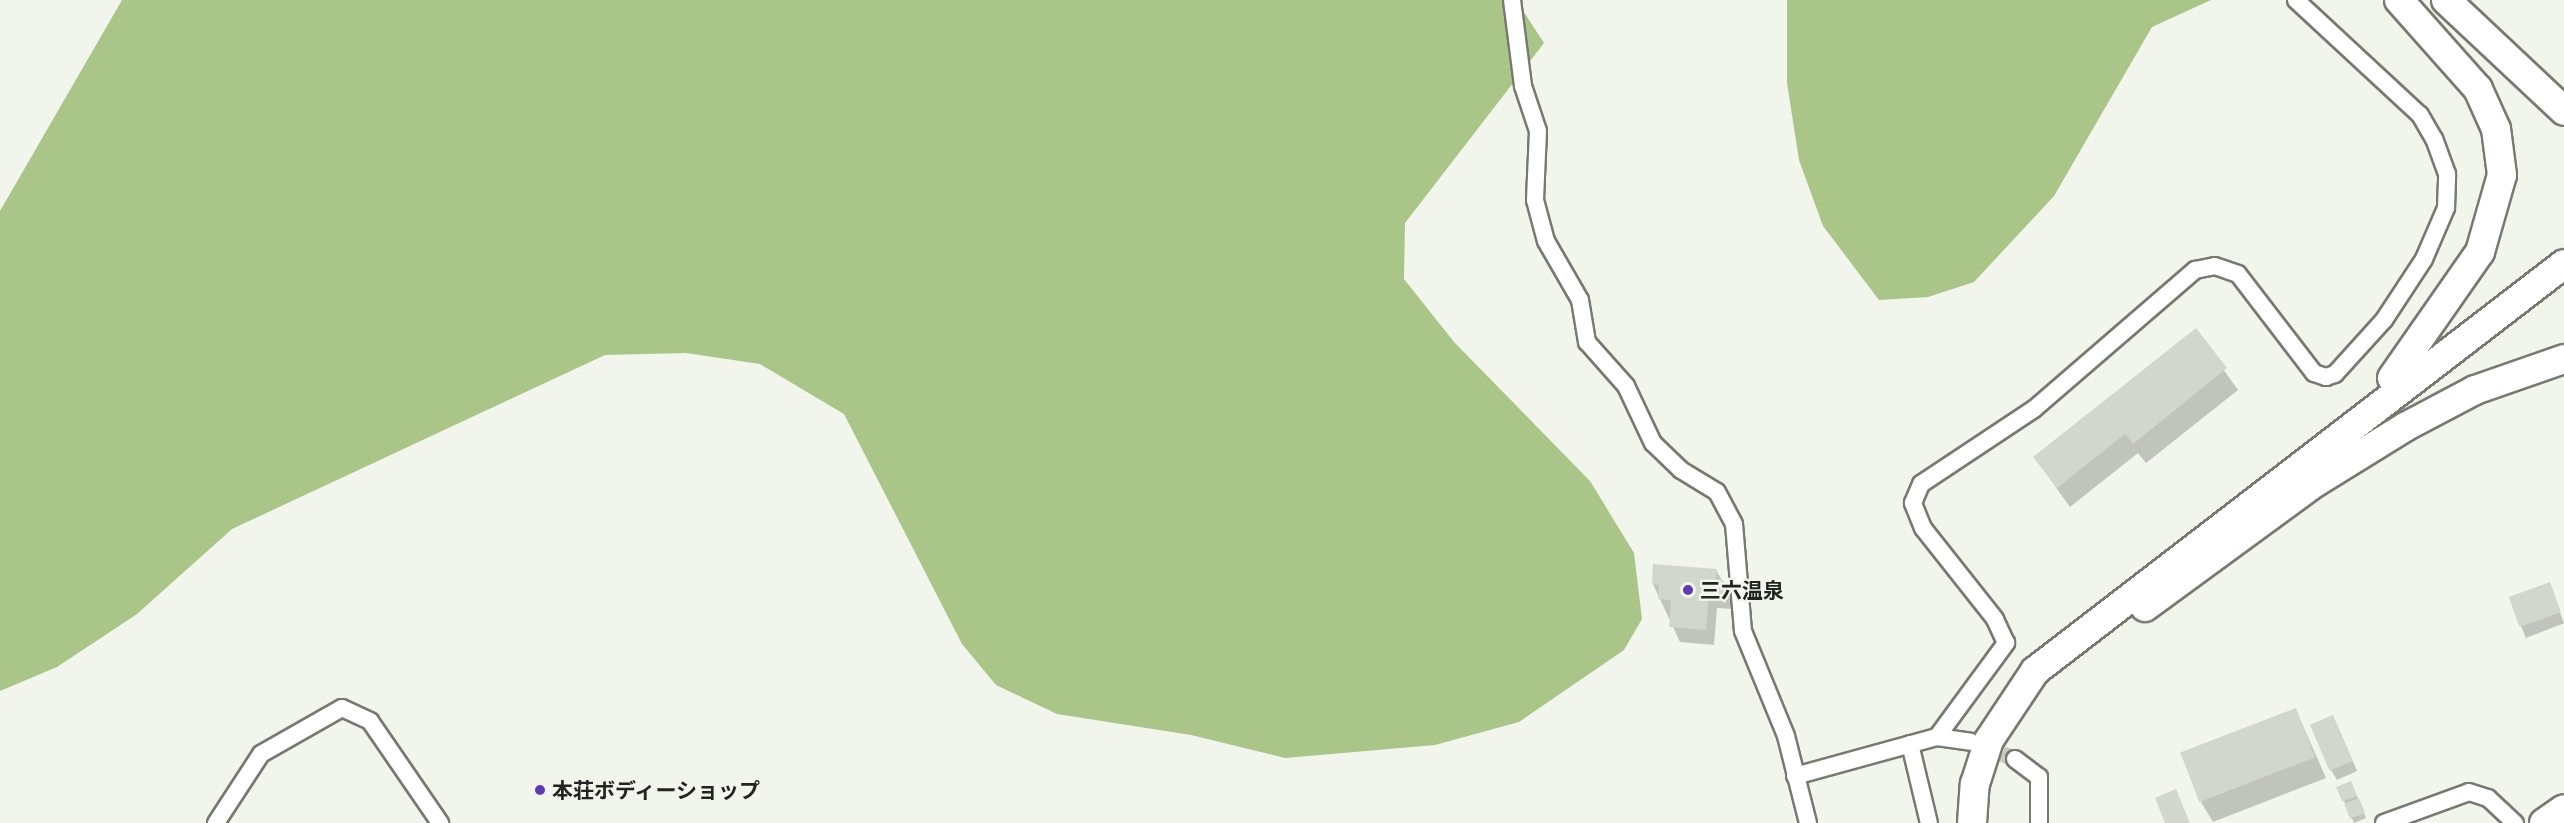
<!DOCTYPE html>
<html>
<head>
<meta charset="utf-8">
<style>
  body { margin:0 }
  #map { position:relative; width:2564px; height:823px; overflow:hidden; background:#f1f5ec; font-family:Barlow,"Noto Sans JP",sans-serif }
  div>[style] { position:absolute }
  .forest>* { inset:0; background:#a9c588 }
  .shadow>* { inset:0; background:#0003; transform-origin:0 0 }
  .building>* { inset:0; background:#d2d7ce; transform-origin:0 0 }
  .street-tunnel>* { height:16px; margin-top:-8px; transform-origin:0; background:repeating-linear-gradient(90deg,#c8cbc3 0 16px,transparent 0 24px) }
  .roads { filter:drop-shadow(2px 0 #767a71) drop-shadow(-2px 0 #767a71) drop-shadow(0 2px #767a71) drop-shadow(0 -2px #767a71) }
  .street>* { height:16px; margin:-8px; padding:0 8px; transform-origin:8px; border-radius:8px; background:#fff }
  .highway>* { height:28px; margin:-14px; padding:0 14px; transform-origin:14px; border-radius:14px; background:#fff }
  .dots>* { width:16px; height:16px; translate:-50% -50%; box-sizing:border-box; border:3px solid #f1f5ec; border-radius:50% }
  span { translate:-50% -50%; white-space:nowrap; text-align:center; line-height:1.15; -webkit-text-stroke:4.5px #f1f5ec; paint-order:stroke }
  .poi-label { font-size:21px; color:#232421; font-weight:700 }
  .left { translate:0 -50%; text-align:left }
</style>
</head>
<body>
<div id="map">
  <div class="forest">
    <div style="clip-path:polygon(122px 0,1516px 0,1544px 43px,1405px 223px,1404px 279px,1454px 342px,1590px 481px,1634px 553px,1642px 619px,1624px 650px,1519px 722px,1435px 745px,1285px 758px,1191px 735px,1057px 714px,996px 685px,962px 644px,844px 414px,760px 364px,686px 353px,605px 355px,232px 529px,137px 614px,57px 667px,0 691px,0 211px)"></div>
    <div style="clip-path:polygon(1787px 0,2211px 0,2152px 27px,2054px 196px,1974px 282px,1928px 297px,1879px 300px,1823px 226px,1799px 160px,1787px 83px)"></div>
  </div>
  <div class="shadow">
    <div style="clip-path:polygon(2195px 330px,2238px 390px,2146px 463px,2138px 453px,2070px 507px,2035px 458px)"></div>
    <div style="clip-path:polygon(1716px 570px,1732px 598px,1731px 609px,1717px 608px,1714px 645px,1680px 642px,1653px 584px)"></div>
    <div style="left:2549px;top:584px;width:42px;height:41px;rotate:69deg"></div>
    <div style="clip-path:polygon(2296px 710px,2326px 778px,2213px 822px,2201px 802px)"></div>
    <div style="clip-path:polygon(2338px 727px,2357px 771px,2337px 780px,2331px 770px)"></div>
    <div style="clip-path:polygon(2353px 787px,2366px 818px,2354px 823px,2338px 788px)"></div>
  </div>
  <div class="building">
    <div style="clip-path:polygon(2196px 328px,2227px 368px,2133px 444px,2125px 434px,2057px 488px,2033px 457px)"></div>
    <div style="clip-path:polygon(1653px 564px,1717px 569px,1716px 580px,1724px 581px,1723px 594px,1709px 593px,1706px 630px,1669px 627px,1671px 600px,1658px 599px,1659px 585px,1652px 584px)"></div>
    <div style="left:2550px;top:582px;width:32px;height:44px;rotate:70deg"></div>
    <div style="left:2296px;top:708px;width:53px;height:124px;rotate:69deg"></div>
    <div style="left:2333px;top:715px;width:50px;height:25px;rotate:67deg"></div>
    <div style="left:2351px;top:781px;width:16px;height:16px;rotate:68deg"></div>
    <div style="clip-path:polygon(2176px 789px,2190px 823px,2165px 823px,2155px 798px)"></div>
    <div style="left:2359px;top:798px;width:16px;height:16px;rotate:68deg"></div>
  </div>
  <div class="street-tunnel">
    <div style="left:1980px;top:745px;width:38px;rotate:22deg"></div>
  </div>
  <div class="roads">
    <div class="street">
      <div style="left:1512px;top:0;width:87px;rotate:82.7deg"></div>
      <div style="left:1523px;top:86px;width:47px;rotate:71.6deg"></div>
      <div style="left:1538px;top:131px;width:69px;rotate:92.5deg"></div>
      <div style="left:1535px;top:200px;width:42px;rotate:75deg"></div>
      <div style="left:1546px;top:241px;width:68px;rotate:60deg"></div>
      <div style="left:1580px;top:300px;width:43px;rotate:80.5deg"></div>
      <div style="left:1587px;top:342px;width:59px;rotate:48.4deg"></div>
      <div style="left:1626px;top:386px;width:63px;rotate:64.7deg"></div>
      <div style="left:1653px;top:443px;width:39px;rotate:44deg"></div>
      <div style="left:1681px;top:470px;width:42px;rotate:31.4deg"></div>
      <div style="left:1717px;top:492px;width:36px;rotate:62deg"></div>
      <div style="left:1734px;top:524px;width:107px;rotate:85.2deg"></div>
      <div style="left:1743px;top:631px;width:113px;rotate:67.7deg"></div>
      <div style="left:1786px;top:736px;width:90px;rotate:75.8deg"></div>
      <div style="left:1937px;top:737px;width:117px;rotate:-53.7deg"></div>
      <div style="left:2006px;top:643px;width:26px;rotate:-115deg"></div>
      <div style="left:1995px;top:619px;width:116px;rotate:-128.4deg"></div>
      <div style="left:1923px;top:528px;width:27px;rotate:-112deg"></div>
      <div style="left:1913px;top:503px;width:21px;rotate:-67deg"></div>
      <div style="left:1921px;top:484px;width:136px;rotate:-33.6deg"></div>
      <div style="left:2034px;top:409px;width:213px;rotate:-40.8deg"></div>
      <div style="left:2195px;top:270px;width:20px;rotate:-11deg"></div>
      <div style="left:2215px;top:266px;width:24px;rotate:19deg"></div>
      <div style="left:2238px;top:274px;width:125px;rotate:52.5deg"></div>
      <div style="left:2314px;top:373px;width:13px;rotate:18deg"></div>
      <div style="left:2326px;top:377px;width:9px;rotate:-18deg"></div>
      <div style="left:2335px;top:374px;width:73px;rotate:-47.8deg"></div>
      <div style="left:2384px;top:320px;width:73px;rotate:-56.7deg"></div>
      <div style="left:2424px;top:259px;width:56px;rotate:-66.7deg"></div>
      <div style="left:2446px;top:208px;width:34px;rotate:-88deg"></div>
      <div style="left:2447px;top:174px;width:37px;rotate:-110deg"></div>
      <div style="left:2434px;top:139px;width:28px;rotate:-120deg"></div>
      <div style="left:2420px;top:115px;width:169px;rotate:-137.2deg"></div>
      <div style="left:1910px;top:744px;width:81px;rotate:76.5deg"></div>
      <div style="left:2015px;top:759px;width:30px;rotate:37deg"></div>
      <div style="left:2039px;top:777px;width:46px;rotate:90deg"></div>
      <div style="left:1795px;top:776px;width:147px;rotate:-15.4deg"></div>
      <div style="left:1937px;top:737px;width:34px;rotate:8deg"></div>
      <div style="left:216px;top:823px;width:82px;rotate:-56.9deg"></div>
      <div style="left:261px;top:754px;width:93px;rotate:-29.6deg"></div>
      <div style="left:342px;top:708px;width:31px;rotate:25deg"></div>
      <div style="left:370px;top:721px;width:124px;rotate:55.5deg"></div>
      <div style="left:2384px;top:823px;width:90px;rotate:-20deg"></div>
      <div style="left:2469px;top:792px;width:20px;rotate:18deg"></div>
      <div style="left:2488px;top:798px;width:37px;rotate:43deg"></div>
    </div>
    <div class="highway">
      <div style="left:2446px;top:0;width:162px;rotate:43.2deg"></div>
      <div style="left:2392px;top:378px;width:154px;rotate:-55.1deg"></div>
      <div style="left:2480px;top:252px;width:80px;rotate:-74.1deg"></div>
      <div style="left:2502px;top:175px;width:46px;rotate:-97.4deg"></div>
      <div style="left:2496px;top:129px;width:44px;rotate:-114.2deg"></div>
      <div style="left:2478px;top:89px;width:119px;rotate:-131.6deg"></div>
      <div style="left:2145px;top:607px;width:212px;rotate:-36.2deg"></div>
      <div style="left:2316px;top:482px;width:105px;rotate:-31.7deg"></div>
      <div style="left:2405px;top:427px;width:79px;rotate:-27.9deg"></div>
      <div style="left:2475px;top:390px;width:94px;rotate:-19.2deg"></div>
      <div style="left:1972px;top:823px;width:39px;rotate:-86deg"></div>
      <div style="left:1975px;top:784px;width:46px;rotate:-72.3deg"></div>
      <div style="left:1989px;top:740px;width:83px;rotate:-56.3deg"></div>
      <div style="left:2035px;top:671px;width:667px;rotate:-37.57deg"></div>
      <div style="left:2544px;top:823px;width:24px;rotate:-35deg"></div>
    </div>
  </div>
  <div class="dots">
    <div style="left:1688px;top:590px;background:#5f3cb4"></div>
    <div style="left:540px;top:790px;background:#5f3cb4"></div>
  </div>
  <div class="poi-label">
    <span class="left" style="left:1700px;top:590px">三六温泉</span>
    <span class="left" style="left:552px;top:790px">本荘ボディーショップ</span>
  </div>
</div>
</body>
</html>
